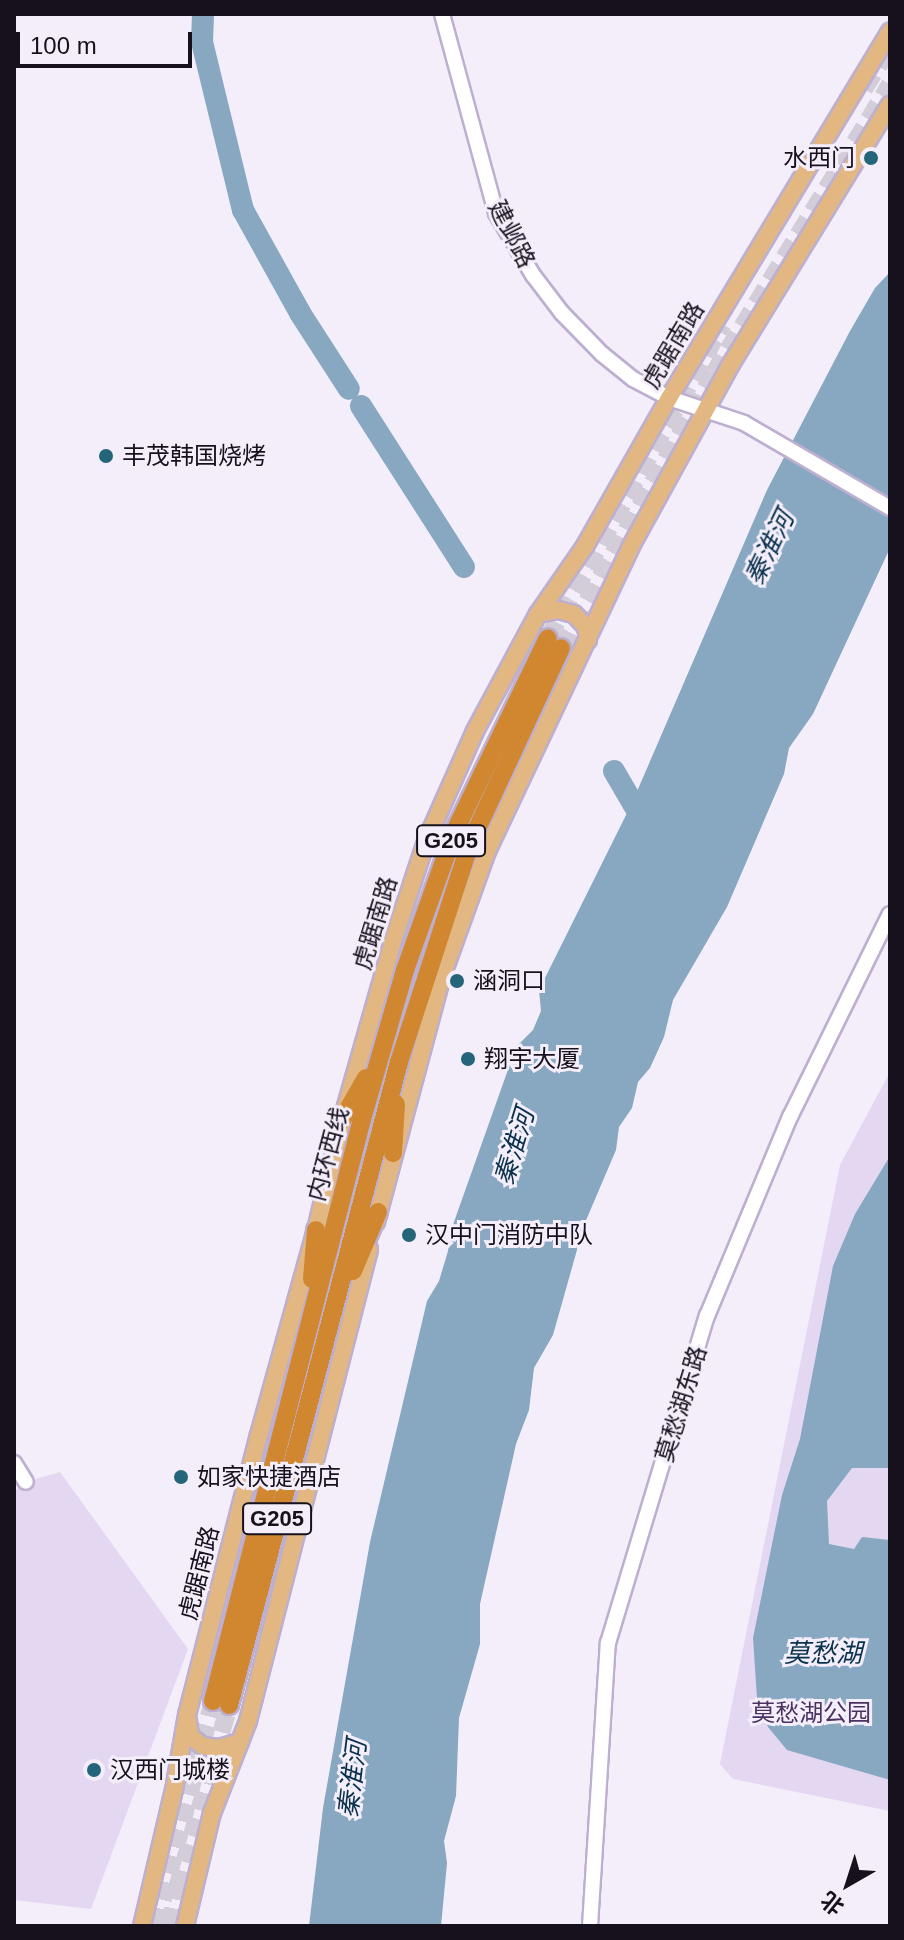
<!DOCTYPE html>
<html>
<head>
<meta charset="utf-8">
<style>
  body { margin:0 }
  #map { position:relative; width:904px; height:1940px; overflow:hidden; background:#f4eefb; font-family:Arial,"Noto Sans SC",sans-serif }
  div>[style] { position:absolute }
  .green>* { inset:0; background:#e3d7f1 }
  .water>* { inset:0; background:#88a7c1 }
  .river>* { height:22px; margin:-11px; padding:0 11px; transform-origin:11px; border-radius:11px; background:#88a7c1 }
  .highway-tunnel>* { height:18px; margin-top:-9px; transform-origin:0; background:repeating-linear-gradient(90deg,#d3cdda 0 18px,transparent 0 27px) }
  .roads { filter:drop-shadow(2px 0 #bdafcf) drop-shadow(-2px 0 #bdafcf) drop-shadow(0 2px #bdafcf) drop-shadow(0 -2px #bdafcf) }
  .secondary>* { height:14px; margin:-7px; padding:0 7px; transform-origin:7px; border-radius:7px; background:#fff }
  .primary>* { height:16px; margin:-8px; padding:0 8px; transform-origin:8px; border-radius:8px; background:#e3b782 }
  .highway>* { height:18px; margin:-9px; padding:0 9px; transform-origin:9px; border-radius:9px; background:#d0872f }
  .dots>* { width:22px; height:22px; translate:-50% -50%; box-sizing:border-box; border:4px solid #f4eefb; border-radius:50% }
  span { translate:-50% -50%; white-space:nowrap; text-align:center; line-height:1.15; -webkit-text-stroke:6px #f4eefb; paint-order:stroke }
  .shield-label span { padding:2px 6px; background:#f4eefb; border:2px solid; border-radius:6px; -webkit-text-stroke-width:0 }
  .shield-label { font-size:22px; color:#16111c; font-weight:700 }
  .poi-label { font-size:24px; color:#16111c }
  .right { translate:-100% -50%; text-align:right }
  .left { translate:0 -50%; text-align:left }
  .street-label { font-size:24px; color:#16111c }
  .park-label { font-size:24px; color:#493260 }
  .water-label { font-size:26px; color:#09314c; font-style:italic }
  .frame { position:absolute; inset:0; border:16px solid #16111c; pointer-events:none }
  .north { position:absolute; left:808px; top:1844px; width:80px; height:80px; -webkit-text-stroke:6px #f4eefb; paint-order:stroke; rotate:219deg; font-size:22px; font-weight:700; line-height:32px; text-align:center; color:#16111c }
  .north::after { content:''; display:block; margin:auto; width:28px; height:36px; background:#16111c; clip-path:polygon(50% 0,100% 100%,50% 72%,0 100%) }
  .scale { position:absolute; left:16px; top:32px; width:176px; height:36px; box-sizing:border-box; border:4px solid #16111c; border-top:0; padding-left:10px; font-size:24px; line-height:28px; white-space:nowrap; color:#16111c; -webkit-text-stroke:6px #f4eefb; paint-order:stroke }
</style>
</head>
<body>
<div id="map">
  <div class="green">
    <div style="clip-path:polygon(890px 1072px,890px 1811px,733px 1779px,720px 1764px,840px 1165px)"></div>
    <div style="clip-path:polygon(60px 1472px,188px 1649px,91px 1909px,14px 1900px,14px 1492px,26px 1482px)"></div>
  </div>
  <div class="water">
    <div style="clip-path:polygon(890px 272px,890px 548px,813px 714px,789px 748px,784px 774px,727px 907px,673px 1000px,664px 1037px,650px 1068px,638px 1082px,632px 1108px,619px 1127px,616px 1150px,584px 1225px,553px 1335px,534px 1368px,529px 1410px,516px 1444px,480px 1604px,480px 1644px,459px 1718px,456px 1796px,444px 1841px,447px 1863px,441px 1926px,309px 1926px,323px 1808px,370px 1542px,427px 1301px,439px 1281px,448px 1251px,449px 1236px,516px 1047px,533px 1030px,541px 1011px,539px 990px,632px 803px,767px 490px,850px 331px,875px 288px)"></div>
    <div style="clip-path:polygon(890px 1156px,890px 1468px,852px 1468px,827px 1501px,829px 1544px,854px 1549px,862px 1537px,890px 1540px,890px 1780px,787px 1750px,768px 1727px,757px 1698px,753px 1638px,782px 1495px,800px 1439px,833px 1266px,855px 1214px)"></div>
  </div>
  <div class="river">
    <div style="left:203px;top:14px;width:28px;rotate:92deg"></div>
    <div style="left:202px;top:42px;width:173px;rotate:76.3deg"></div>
    <div style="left:243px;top:210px;width:118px;rotate:61deg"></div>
    <div style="left:300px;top:313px;width:90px;rotate:57.2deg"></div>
    <div style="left:361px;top:406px;width:191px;rotate:57.4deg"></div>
    <div style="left:614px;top:771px;width:64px;rotate:59.8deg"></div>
  </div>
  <div class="highway-tunnel">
    <div style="left:864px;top:89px;width:49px;rotate:-58.2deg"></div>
    <div style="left:548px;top:638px;width:359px;rotate:-60.9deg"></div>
    <div style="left:561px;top:648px;width:315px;rotate:-60.9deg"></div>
    <div style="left:714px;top:373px;width:338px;rotate:-58.6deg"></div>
    <div style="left:156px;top:1926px;width:232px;rotate:-75.8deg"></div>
    <div style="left:170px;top:1926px;width:39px;rotate:-80deg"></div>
    <div style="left:177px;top:1888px;width:190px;rotate:-74.1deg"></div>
  </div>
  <div class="roads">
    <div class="secondary">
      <div style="left:442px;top:14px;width:206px;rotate:74.8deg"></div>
      <div style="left:496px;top:213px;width:72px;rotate:59.2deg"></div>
      <div style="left:533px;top:275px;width:48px;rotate:52.7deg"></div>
      <div style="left:562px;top:313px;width:57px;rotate:45.7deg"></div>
      <div style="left:602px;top:354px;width:40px;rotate:39deg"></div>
      <div style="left:633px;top:379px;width:41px;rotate:27.8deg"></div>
      <div style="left:669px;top:398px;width:79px;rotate:18.4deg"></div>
      <div style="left:744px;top:423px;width:169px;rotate:30.2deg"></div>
      <div style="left:14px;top:1463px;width:22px;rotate:58deg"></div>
      <div style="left:590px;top:1926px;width:284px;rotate:-86.4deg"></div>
      <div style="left:608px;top:1643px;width:342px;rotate:-73.2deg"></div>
      <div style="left:707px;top:1316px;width:216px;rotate:-67.4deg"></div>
      <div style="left:790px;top:1117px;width:226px;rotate:-63.8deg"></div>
    </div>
    <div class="primary">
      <div style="left:538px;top:614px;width:20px;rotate:-11deg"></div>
      <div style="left:558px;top:610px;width:16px;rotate:14deg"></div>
      <div style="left:574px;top:614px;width:18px;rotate:47deg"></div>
      <div style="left:586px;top:627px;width:13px;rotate:81deg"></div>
      <div style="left:376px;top:1222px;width:252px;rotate:-75deg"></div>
      <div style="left:441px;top:979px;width:136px;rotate:-70.2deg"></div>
      <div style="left:487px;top:851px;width:337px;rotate:-64.7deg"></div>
      <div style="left:631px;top:546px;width:208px;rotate:-61.2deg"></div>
      <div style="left:731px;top:364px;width:304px;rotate:-58.5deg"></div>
      <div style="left:188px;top:1721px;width:15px;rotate:82deg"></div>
      <div style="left:190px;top:1736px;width:16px;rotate:38deg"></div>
      <div style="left:203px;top:1746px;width:16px;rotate:7deg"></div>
      <div style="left:219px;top:1748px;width:22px;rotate:-16deg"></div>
      <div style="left:142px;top:1926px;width:140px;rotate:-76.8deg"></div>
      <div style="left:174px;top:1790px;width:76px;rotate:-80.2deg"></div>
      <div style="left:187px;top:1715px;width:289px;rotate:-75.6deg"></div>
      <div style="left:259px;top:1435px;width:213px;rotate:-74.5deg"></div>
      <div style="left:316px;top:1230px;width:113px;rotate:-76.7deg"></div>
      <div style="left:342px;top:1120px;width:186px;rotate:-74.1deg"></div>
      <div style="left:393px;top:941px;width:108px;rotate:-71.6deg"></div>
      <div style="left:427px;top:839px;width:118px;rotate:-66deg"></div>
      <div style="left:475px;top:731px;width:133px;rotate:-61.7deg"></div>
      <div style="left:538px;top:614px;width:83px;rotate:-55.3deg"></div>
      <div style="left:585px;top:546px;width:170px;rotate:-60.4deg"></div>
      <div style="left:669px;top:398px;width:428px;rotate:-58.9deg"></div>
      <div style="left:185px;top:1926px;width:116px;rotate:-76.6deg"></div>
      <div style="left:212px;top:1813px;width:99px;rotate:-68.6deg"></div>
      <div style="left:248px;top:1721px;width:487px;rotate:-75.6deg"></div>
    </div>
    <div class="highway">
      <div style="left:342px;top:1120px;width:48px;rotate:-60.3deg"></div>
      <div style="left:393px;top:1153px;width:49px;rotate:-86.5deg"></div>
      <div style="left:353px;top:1271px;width:64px;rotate:-67deg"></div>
      <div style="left:312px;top:1279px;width:49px;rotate:-85.3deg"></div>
      <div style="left:213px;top:1701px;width:601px;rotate:-75.64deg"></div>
      <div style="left:362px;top:1119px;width:155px;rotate:-73.9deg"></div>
      <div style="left:405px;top:970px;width:145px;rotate:-70.3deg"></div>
      <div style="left:454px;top:833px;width:216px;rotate:-64.3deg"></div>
      <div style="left:229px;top:1705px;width:665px;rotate:-75.19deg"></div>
      <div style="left:399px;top:1062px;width:229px;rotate:-72deg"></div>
      <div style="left:470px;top:844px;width:216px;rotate:-65.1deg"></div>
    </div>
  </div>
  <div class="dots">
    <div style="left:871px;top:158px;background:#24657a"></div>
    <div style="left:106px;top:456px;background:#24657a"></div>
    <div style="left:457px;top:981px;background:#24657a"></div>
    <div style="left:468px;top:1059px;background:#24657a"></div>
    <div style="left:409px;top:1235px;background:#24657a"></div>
    <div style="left:181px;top:1477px;background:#24657a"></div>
    <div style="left:94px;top:1770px;background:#24657a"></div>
  </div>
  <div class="shield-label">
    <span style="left:451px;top:841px">G205</span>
    <span style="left:277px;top:1519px">G205</span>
  </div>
  <div class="poi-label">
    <span class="right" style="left:855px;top:158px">水西门</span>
    <span class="left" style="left:122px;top:456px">丰茂韩国烧烤</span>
    <span class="left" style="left:473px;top:981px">涵洞口</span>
    <span class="left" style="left:484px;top:1059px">翔宇大厦</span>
    <span class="left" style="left:425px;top:1235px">汉中门消防中队</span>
    <span class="left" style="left:197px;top:1477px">如家快捷酒店</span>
    <span class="left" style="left:110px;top:1770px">汉西门城楼</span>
  </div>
  <div class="street-label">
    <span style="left:512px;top:234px;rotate:63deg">建邺路</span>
    <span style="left:673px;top:345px;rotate:-59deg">虎踞南路</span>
    <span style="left:375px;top:923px;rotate:-73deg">虎踞南路</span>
    <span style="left:328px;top:1154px;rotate:-75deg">内环西线</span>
    <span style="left:681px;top:1404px;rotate:-73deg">莫愁湖东路</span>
    <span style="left:199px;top:1573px;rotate:-76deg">虎踞南路</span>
  </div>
  <div class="park-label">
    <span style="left:811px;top:1713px">莫愁湖公园</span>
  </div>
  <div class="water-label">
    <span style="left:770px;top:548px;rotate:-64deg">秦淮河</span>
    <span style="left:515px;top:1147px;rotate:-73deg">秦淮河</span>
    <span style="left:823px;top:1654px">莫愁湖</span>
    <span style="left:353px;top:1779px;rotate:-83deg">秦淮河</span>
  </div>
  <div class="frame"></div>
  <div class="north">北</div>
  <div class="scale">100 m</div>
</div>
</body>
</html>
